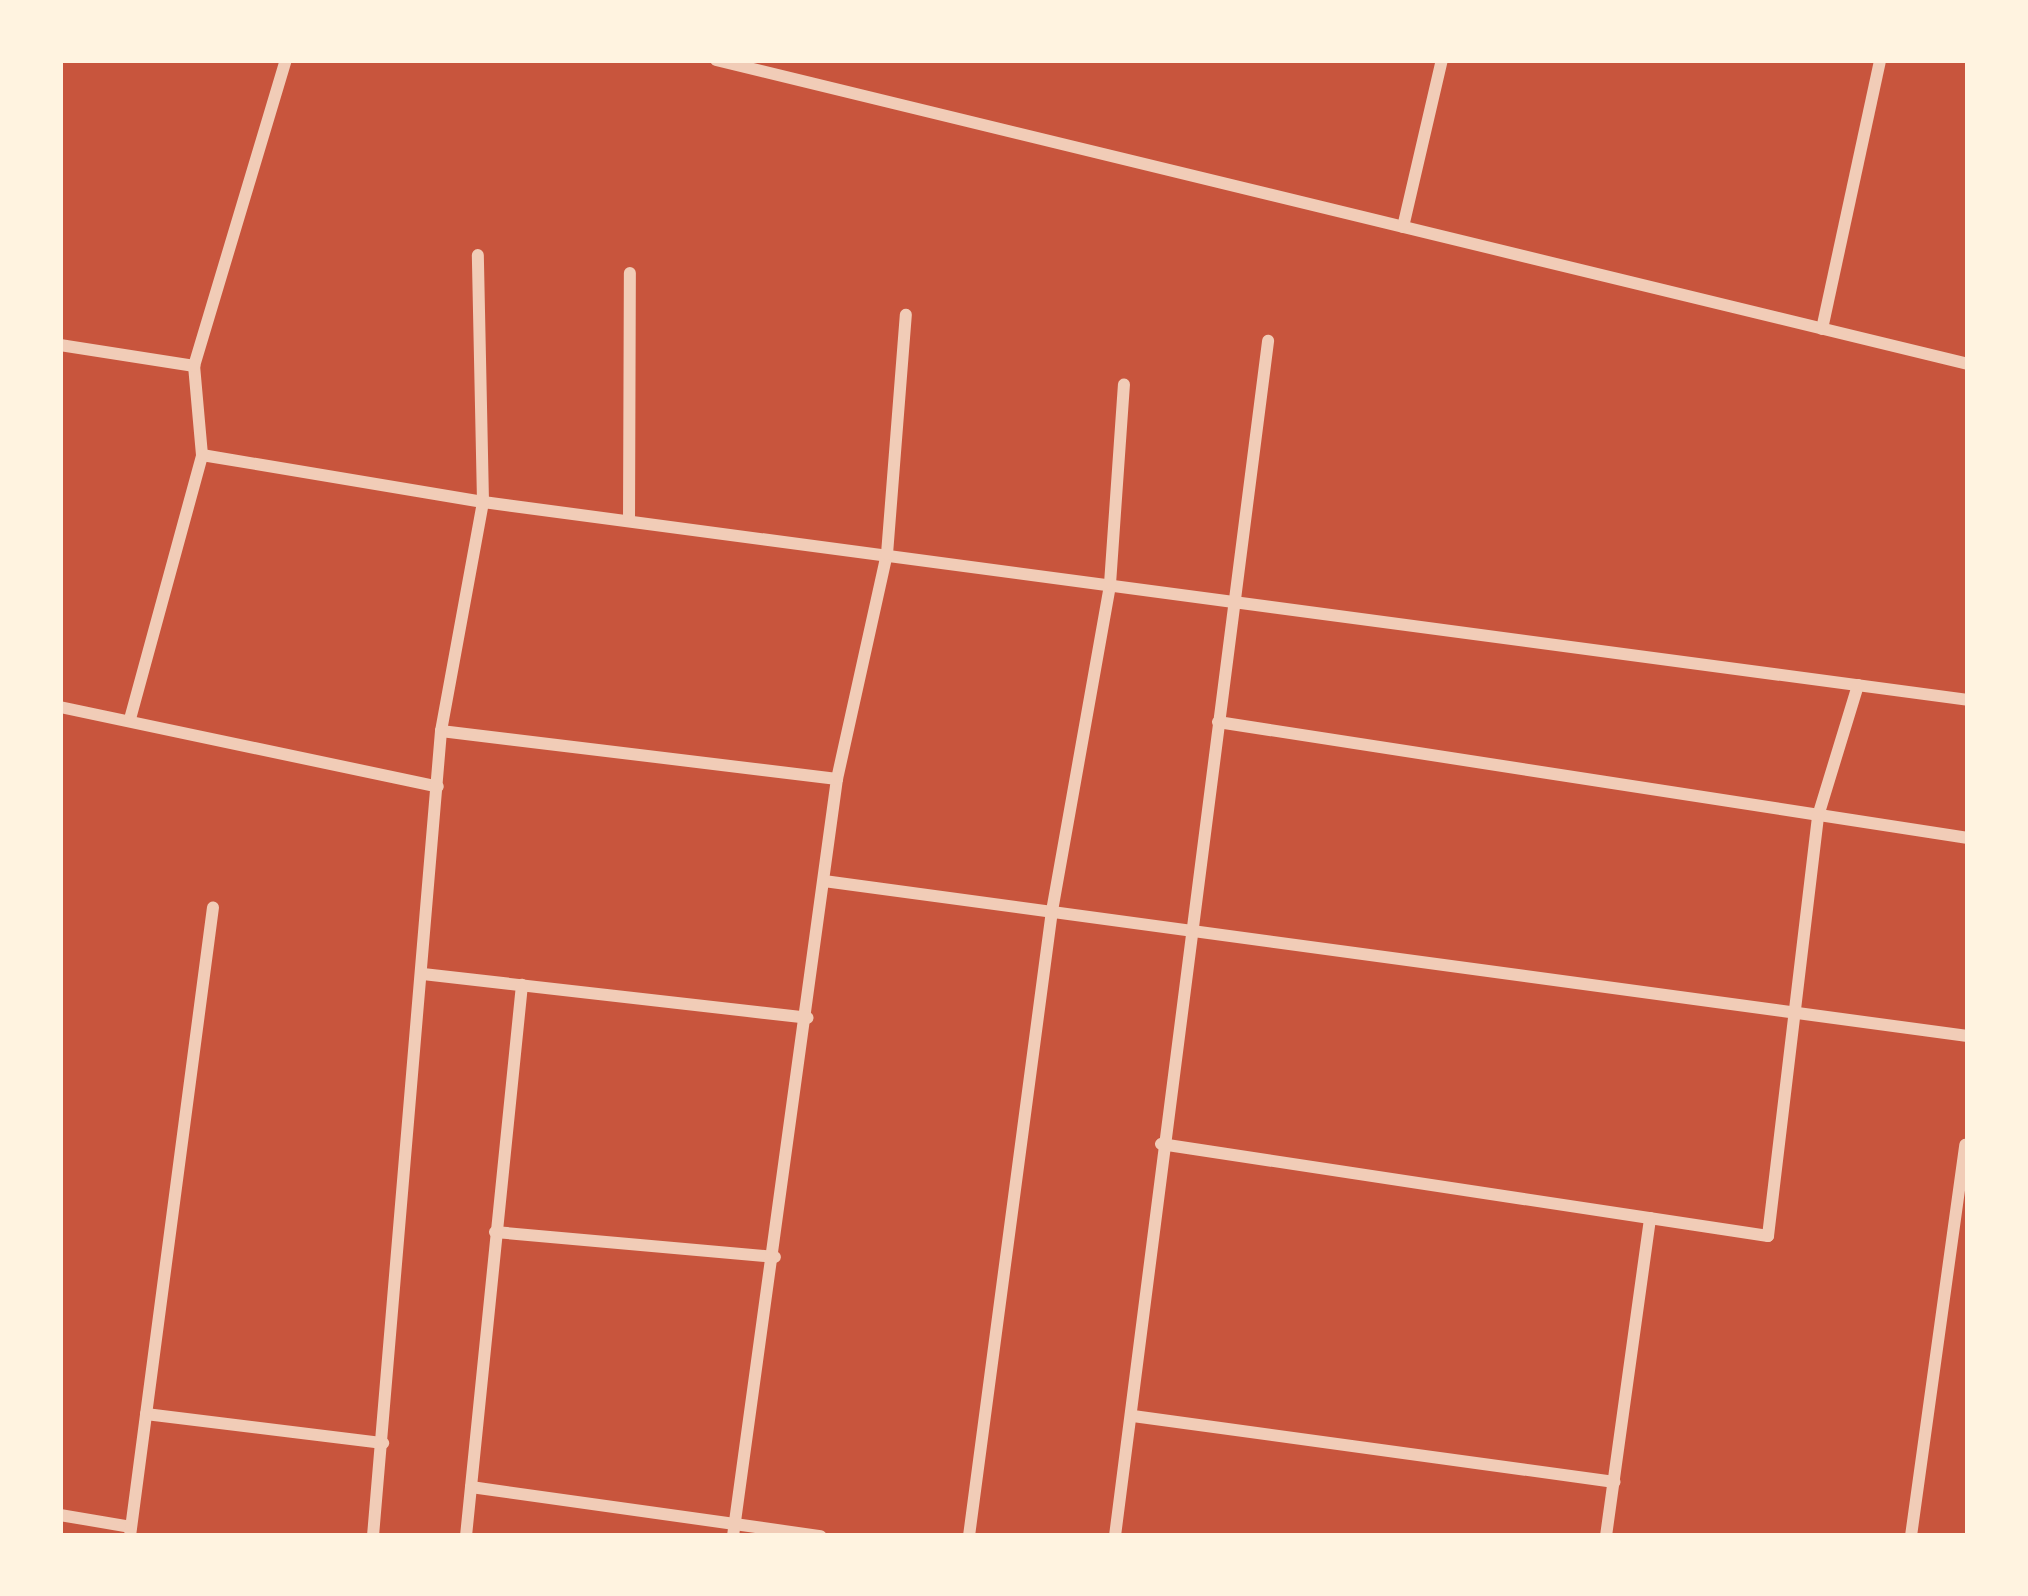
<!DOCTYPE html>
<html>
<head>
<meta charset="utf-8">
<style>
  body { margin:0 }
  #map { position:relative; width:2028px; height:1596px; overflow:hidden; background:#c8553d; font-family:Georgia,serif }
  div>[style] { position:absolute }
  .minor>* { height:12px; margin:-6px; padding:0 6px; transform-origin:6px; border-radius:6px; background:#f1ccb7 }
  span { translate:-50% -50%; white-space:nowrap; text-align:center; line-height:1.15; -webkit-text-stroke:12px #fff3e0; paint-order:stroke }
  .frame { position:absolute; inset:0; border:63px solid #fff3e0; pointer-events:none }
</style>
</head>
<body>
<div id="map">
  <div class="minor">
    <div style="left:716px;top:60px;width:1288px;rotate:13.65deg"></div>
    <div style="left:1403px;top:227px;width:171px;rotate:-76.9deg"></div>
    <div style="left:1822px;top:329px;width:275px;rotate:-77.8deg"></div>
    <div style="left:60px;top:345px;width:136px;rotate:8.9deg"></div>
    <div style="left:202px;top:455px;width:285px;rotate:9.5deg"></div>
    <div style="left:483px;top:502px;width:1498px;rotate:7.59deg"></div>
    <div style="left:629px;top:521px;width:248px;rotate:-89.8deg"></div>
    <div style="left:60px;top:707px;width:386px;rotate:11.9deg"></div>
    <div style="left:130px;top:719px;width:274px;rotate:-74.7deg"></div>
    <div style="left:202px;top:455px;width:89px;rotate:-95.1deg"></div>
    <div style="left:194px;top:366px;width:320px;rotate:-73.3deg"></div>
    <div style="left:1218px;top:722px;width:759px;rotate:8.79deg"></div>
    <div style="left:441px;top:731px;width:399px;rotate:6.9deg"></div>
    <div style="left:824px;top:881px;width:1154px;rotate:7.72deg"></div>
    <div style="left:423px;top:974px;width:387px;rotate:6.5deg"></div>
    <div style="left:1161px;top:1144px;width:614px;rotate:8.62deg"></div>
    <div style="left:1768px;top:1236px;width:423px;rotate:-83.2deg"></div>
    <div style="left:1818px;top:816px;width:137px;rotate:-73deg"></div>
    <div style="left:495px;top:1232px;width:281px;rotate:5.1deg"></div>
    <div style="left:146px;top:1414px;width:239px;rotate:7deg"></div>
    <div style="left:1133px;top:1416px;width:486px;rotate:7.8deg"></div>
    <div style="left:471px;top:1487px;width:353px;rotate:8deg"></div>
    <div style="left:60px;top:1515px;width:72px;rotate:9.6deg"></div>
    <div style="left:130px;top:1536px;width:634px;rotate:-82.48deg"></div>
    <div style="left:373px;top:1536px;width:808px;rotate:-85.17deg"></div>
    <div style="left:441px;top:731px;width:233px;rotate:-79.6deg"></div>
    <div style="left:483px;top:502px;width:247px;rotate:-91.2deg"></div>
    <div style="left:466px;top:1536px;width:554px;rotate:-84.2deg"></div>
    <div style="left:733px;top:1536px;width:764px;rotate:-82.18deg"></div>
    <div style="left:837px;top:779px;width:230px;rotate:-77.5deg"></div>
    <div style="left:887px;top:554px;width:240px;rotate:-85.5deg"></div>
    <div style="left:969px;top:1536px;width:630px;rotate:-82.44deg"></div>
    <div style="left:1052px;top:911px;width:332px;rotate:-79.9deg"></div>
    <div style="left:1110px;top:584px;width:200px;rotate:-86deg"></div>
    <div style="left:1115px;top:1536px;width:1205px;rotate:-82.7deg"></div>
    <div style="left:1606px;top:1536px;width:321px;rotate:-82.1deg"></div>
    <div style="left:1911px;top:1536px;width:395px;rotate:-82.1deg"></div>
  </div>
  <div class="frame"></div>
</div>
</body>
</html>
